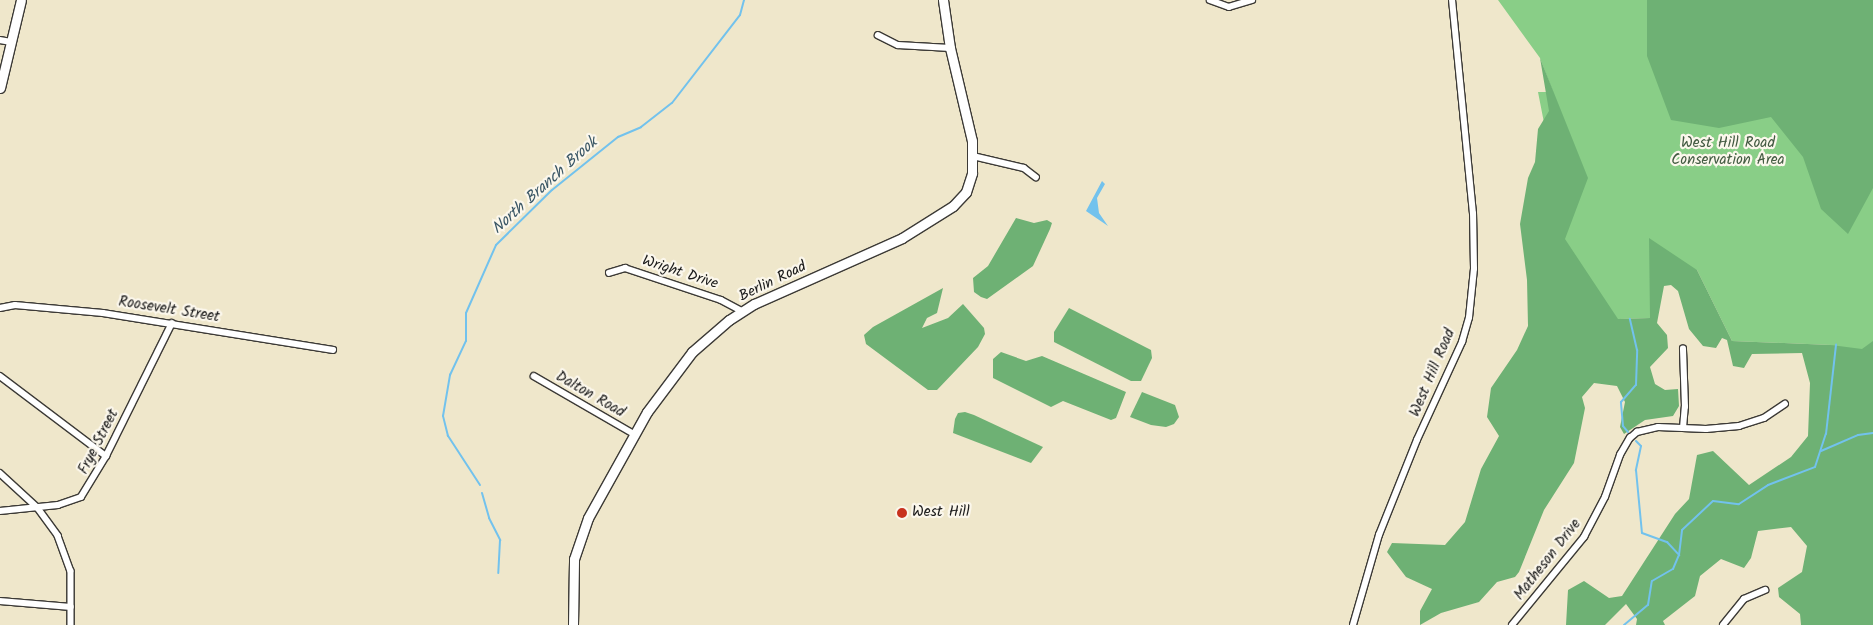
<!DOCTYPE html>
<html>
<head>
<meta charset="utf-8">
<style>
  body { margin:0 }
  #map { position:relative; width:1873px; height:625px; overflow:hidden; background:#efe7cb; font-family:Kalam,sans-serif }
  div>[style] { position:absolute }
  .green>* { inset:0; background:#89ce87 }
  .forest>* { inset:0; background:#6eb174 }
  .water>* { inset:0; background:#72c2ed }
  .stream>* { height:2px; margin:-1px; padding:0 1px; transform-origin:1px; border-radius:1px; background:#72c2ed }
  .roads { filter:drop-shadow(1px 0 #3c3a36) drop-shadow(-1px 0 #3c3a36) drop-shadow(0 1px #3c3a36) drop-shadow(0 -1px #3c3a36) }
  .street>* { height:5.5px; margin:-2.75px; padding:0 2.75px; transform-origin:2.75px; border-radius:2.75px; background:#fff }
  .secondary>* { height:9px; margin:-4.5px; padding:0 4.5px; transform-origin:4.5px; border-radius:4.5px; background:#fff }
  .dots>* { width:14px; height:14px; translate:-50% -50%; box-sizing:border-box; border:2px solid #fbf7ec; border-radius:50% }
  span { translate:-50% -50%; white-space:nowrap; text-align:center; line-height:1.15; -webkit-text-stroke:4.5px #fbf7ec; paint-order:stroke }
  .park-label { font-size:15px; color:#425a41 }
  .street-label { font-size:15px; color:#1c1c1c }
  .poi-label { font-size:15px; color:#1c1c1c }
  .left { translate:0 -50%; text-align:left }
  .water-label { font-size:16px; color:#3a5665; font-style:italic }
</style>
</head>
<body>
<div id="map">
  <div class="green">
    <div style="clip-path:polygon(1498px 0,1649px 0,1873px 116px,1873px 392px,1831px 345px,1732px 341px,1697px 270px,1650px 262px,1650px 318px,1620px 319px,1553px 335px,1546px 133px,1538px 92px,1553px 92px,1540px 58px)"></div>
  </div>
  <div class="forest">
    <div style="clip-path:polygon(1647px 0,1873px 0,1873px 188px,1848px 234px,1821px 209px,1803px 157px,1771px 117px,1719px 128px,1671px 120px,1647px 56px)"></div>
    <div style="clip-path:polygon(1540px 58px,1588px 178px,1565px 239px,1618px 319px,1650px 318px,1649px 238px,1697px 270px,1732px 341px,1831px 345px,1862px 349px,1873px 341px,1873px 625px,1801px 625px,1800px 614px,1779px 597px,1778px 588px,1802px 572px,1807px 546px,1791px 527px,1758px 531px,1751px 558px,1744px 568px,1721px 559px,1700px 576px,1695px 596px,1663px 621px,1665px 625px,1636px 625px,1637px 619px,1626px 604px,1605px 625px,1566px 625px,1568px 590px,1584px 581px,1609px 598px,1622px 596px,1675px 514px,1689px 499px,1697px 455px,1713px 451px,1749px 485px,1791px 457px,1808px 436px,1810px 383px,1802px 353px,1752px 354px,1744px 368px,1733px 366px,1727px 340px,1722px 338px,1716px 348px,1703px 346px,1689px 329px,1678px 291px,1671px 285px,1664px 286px,1657px 323px,1667px 335px,1668px 348px,1650px 367px,1655px 384px,1665px 390px,1678px 389px,1679px 406px,1673px 416px,1645px 420px,1624px 434px,1620px 427px,1625px 402px,1617px 386px,1594px 383px,1582px 397px,1585px 408px,1574px 463px,1544px 510px,1519px 572px,1515px 577px,1497px 582px,1479px 602px,1441px 613px,1420px 625px,1420px 611px,1432px 589px,1406px 577px,1387px 552px,1392px 543px,1445px 545px,1465px 522px,1481px 469px,1499px 436px,1487px 417px,1491px 388px,1517px 350px,1528px 326px,1527px 280px,1520px 224px,1528px 178px,1535px 162px,1538px 129px,1549px 111px)"></div>
    <div style="clip-path:polygon(1016px 218px,1034px 223px,1047px 220px,1052px 223px,1050px 229px,1033px 266px,987px 299px,981px 297px,974px 292px,973px 278px,988px 266px)"></div>
    <div style="clip-path:polygon(943px 288px,937px 313px,927px 318px,922px 328px,948px 318px,963px 304px,984px 328px,985px 334px,978px 347px,937px 390px,928px 390px,866px 344px,864px 335px,873px 327px)"></div>
    <div style="clip-path:polygon(1069px 308px,1151px 350px,1152px 358px,1141px 381px,1131px 381px,1054px 342px,1054px 332px)"></div>
    <div style="clip-path:polygon(1001px 352px,1026px 361px,1042px 356px,1126px 392px,1116px 418px,1111px 420px,1063px 401px,1051px 407px,993px 378px,993px 359px)"></div>
    <div style="clip-path:polygon(1142px 392px,1175px 405px,1179px 417px,1174px 424px,1166px 427px,1151px 425px,1130px 417px)"></div>
    <div style="clip-path:polygon(965px 412px,974px 415px,1043px 447px,1031px 463px,953px 433px,955px 419px,958px 413px)"></div>
  </div>
  <div class="water">
    <div style="clip-path:polygon(1102px 181px,1105px 184px,1097px 198px,1099px 213px,1108px 226px,1086px 211px)"></div>
  </div>
  <div class="stream">
    <div style="left:1628px;top:432px;width:8px;rotate:-130deg"></div>
    <div style="left:1623px;top:426px;width:24px;rotate:-95deg"></div>
    <div style="left:1621px;top:402px;width:23px;rotate:-49deg"></div>
    <div style="left:1636px;top:385px;width:35px;rotate:-88deg"></div>
    <div style="left:1637px;top:350px;width:32px;rotate:-103deg"></div>
    <div style="left:1636px;top:441px;width:7px;rotate:45deg"></div>
    <div style="left:1641px;top:446px;width:25px;rotate:102deg"></div>
    <div style="left:1636px;top:470px;width:63px;rotate:84.6deg"></div>
    <div style="left:1642px;top:533px;width:27px;rotate:20deg"></div>
    <div style="left:1667px;top:542px;width:18px;rotate:47deg"></div>
    <div style="left:1821px;top:451px;width:40px;rotate:-23.4deg"></div>
    <div style="left:1858px;top:435px;width:15px;rotate:-8deg"></div>
    <div style="left:480px;top:485px;width:59px;rotate:-123.1deg"></div>
    <div style="left:448px;top:436px;width:21px;rotate:-104deg"></div>
    <div style="left:443px;top:416px;width:42px;rotate:-80.3deg"></div>
    <div style="left:450px;top:375px;width:38px;rotate:-65deg"></div>
    <div style="left:466px;top:341px;width:28px;rotate:-90deg"></div>
    <div style="left:466px;top:313px;width:74px;rotate:-66.2deg"></div>
    <div style="left:496px;top:245px;width:78px;rotate:-44.5deg"></div>
    <div style="left:552px;top:190px;width:85px;rotate:-38.8deg"></div>
    <div style="left:618px;top:137px;width:25px;rotate:-23deg"></div>
    <div style="left:641px;top:127px;width:39px;rotate:-38deg"></div>
    <div style="left:672px;top:103px;width:111px;rotate:-52.3deg"></div>
    <div style="left:740px;top:15px;width:16px;rotate:-75deg"></div>
    <div style="left:482px;top:493px;width:26px;rotate:74deg"></div>
    <div style="left:489px;top:518px;width:25px;rotate:63deg"></div>
    <div style="left:500px;top:540px;width:33px;rotate:93deg"></div>
    <div style="left:1624px;top:625px;width:31px;rotate:-40deg"></div>
    <div style="left:1648px;top:605px;width:24px;rotate:-81deg"></div>
    <div style="left:1652px;top:581px;width:24px;rotate:-30deg"></div>
    <div style="left:1673px;top:569px;width:15px;rotate:-67deg"></div>
    <div style="left:1679px;top:555px;width:25px;rotate:-83deg"></div>
    <div style="left:1682px;top:530px;width:42px;rotate:-43.1deg"></div>
    <div style="left:1713px;top:501px;width:26px;rotate:7deg"></div>
    <div style="left:1739px;top:504px;width:35px;rotate:-33deg"></div>
    <div style="left:1768px;top:485px;width:50px;rotate:-21deg"></div>
    <div style="left:1815px;top:467px;width:35px;rotate:-72deg"></div>
    <div style="left:1826px;top:434px;width:90px;rotate:-83.6deg"></div>
  </div>
  <div class="roads">
    <div class="street">
      <div style="left:1210px;top:0;width:20px;rotate:20deg"></div>
      <div style="left:1229px;top:7px;width:24px;rotate:-17deg"></div>
      <div style="left:878px;top:35px;width:22px;rotate:27deg"></div>
      <div style="left:898px;top:45px;width:52px;rotate:3.3deg"></div>
      <div style="left:0;top:40px;width:11px;rotate:10deg"></div>
      <div style="left:973px;top:156px;width:52px;rotate:13.2deg"></div>
      <div style="left:1024px;top:168px;width:15px;rotate:37deg"></div>
      <div style="left:609px;top:273px;width:17px;rotate:-17deg"></div>
      <div style="left:625px;top:268px;width:101px;rotate:18.4deg"></div>
      <div style="left:721px;top:300px;width:24px;rotate:28deg"></div>
      <div style="left:0;top:308px;width:15px;rotate:-11deg"></div>
      <div style="left:15px;top:305px;width:88px;rotate:5.2deg"></div>
      <div style="left:103px;top:313px;width:233px;rotate:9.1deg"></div>
      <div style="left:0;top:376px;width:133px;rotate:37deg"></div>
      <div style="left:534px;top:376px;width:116px;rotate:30.1deg"></div>
      <div style="left:1683px;top:428px;width:21px;rotate:-85deg"></div>
      <div style="left:1685px;top:407px;width:58px;rotate:-92deg"></div>
      <div style="left:0;top:473px;width:52px;rotate:42.6deg"></div>
      <div style="left:38px;top:508px;width:34px;rotate:54deg"></div>
      <div style="left:58px;top:536px;width:37px;rotate:70deg"></div>
      <div style="left:71px;top:571px;width:54px;rotate:90deg"></div>
      <div style="left:0;top:511px;width:58px;rotate:-5.9deg"></div>
      <div style="left:58px;top:505px;width:24px;rotate:-19deg"></div>
      <div style="left:81px;top:497px;width:48px;rotate:-58.6deg"></div>
      <div style="left:106px;top:456px;width:148px;rotate:-63.6deg"></div>
      <div style="left:0;top:601px;width:71px;rotate:4.8deg"></div>
      <div style="left:1353px;top:625px;width:94px;rotate:-73.9deg"></div>
      <div style="left:1379px;top:535px;width:102px;rotate:-68.2deg"></div>
      <div style="left:1417px;top:440px;width:108px;rotate:-65.3deg"></div>
      <div style="left:1462px;top:342px;width:25px;rotate:-74deg"></div>
      <div style="left:1469px;top:318px;width:49px;rotate:-84.2deg"></div>
      <div style="left:1474px;top:269px;width:55px;rotate:-91deg"></div>
      <div style="left:1473px;top:214px;width:215px;rotate:-95.6deg"></div>
      <div style="left:1512px;top:625px;width:114px;rotate:-50.7deg"></div>
      <div style="left:1584px;top:537px;width:45px;rotate:-62.3deg"></div>
      <div style="left:1605px;top:497px;width:45px;rotate:-70.3deg"></div>
      <div style="left:1620px;top:455px;width:20px;rotate:-60deg"></div>
      <div style="left:1630px;top:438px;width:9px;rotate:-41deg"></div>
      <div style="left:1637px;top:432px;width:22px;rotate:-13deg"></div>
      <div style="left:1658px;top:427px;width:48px;rotate:2.4deg"></div>
      <div style="left:1706px;top:429px;width:33px;rotate:-5deg"></div>
      <div style="left:1739px;top:426px;width:26px;rotate:-18deg"></div>
      <div style="left:1764px;top:418px;width:25px;rotate:-34deg"></div>
      <div style="left:1723px;top:625px;width:33px;rotate:-51deg"></div>
      <div style="left:1744px;top:599px;width:23px;rotate:-23deg"></div>
    </div>
    <div class="secondary">
      <div style="left:0;top:88px;width:90px;rotate:-76.6deg"></div>
      <div style="left:573px;top:625px;width:66px;rotate:-89.1deg"></div>
      <div style="left:574px;top:559px;width:43px;rotate:-71.1deg"></div>
      <div style="left:588px;top:518px;width:121px;rotate:-60.9deg"></div>
      <div style="left:647px;top:412px;width:75px;rotate:-53.1deg"></div>
      <div style="left:692px;top:352px;width:49px;rotate:-40.9deg"></div>
      <div style="left:729px;top:320px;width:30px;rotate:-33deg"></div>
      <div style="left:754px;top:304px;width:162px;rotate:-24deg"></div>
      <div style="left:902px;top:238px;width:60px;rotate:-32.1deg"></div>
      <div style="left:953px;top:206px;width:19px;rotate:-47deg"></div>
      <div style="left:966px;top:192px;width:20px;rotate:-72deg"></div>
      <div style="left:972px;top:173px;width:32px;rotate:-90deg"></div>
      <div style="left:972px;top:141px;width:96px;rotate:-103.3deg"></div>
      <div style="left:950px;top:48px;width:49px;rotate:-98.3deg"></div>
    </div>
  </div>
  <div class="dots">
    <div style="left:902px;top:513px;background:#c8321e"></div>
  </div>
  <div class="park-label">
    <span style="left:1728px;top:152px">West Hill Road<br>Conservation Area</span>
  </div>
  <div class="street-label">
    <span style="left:680px;top:273px;rotate:18deg">Wright Drive</span>
    <span style="left:773px;top:282px;rotate:-26deg">Berlin Road</span>
    <span style="left:169px;top:310px;rotate:9deg">Roosevelt Street</span>
    <span style="left:1433px;top:373px;rotate:-67deg">West Hill Road</span>
    <span style="left:590px;top:395px;rotate:30deg">Dalton Road</span>
    <span style="left:99px;top:442px;rotate:-63deg">Frye Street</span>
    <span style="left:1548px;top:560px;rotate:-52deg">Matheson Drive</span>
  </div>
  <div class="poi-label">
    <span class="left" style="left:912px;top:513px">West Hill</span>
  </div>
  <div class="water-label">
    <span style="left:545px;top:186px;rotate:-42deg">North Branch Brook</span>
  </div>
</div>
</body>
</html>
